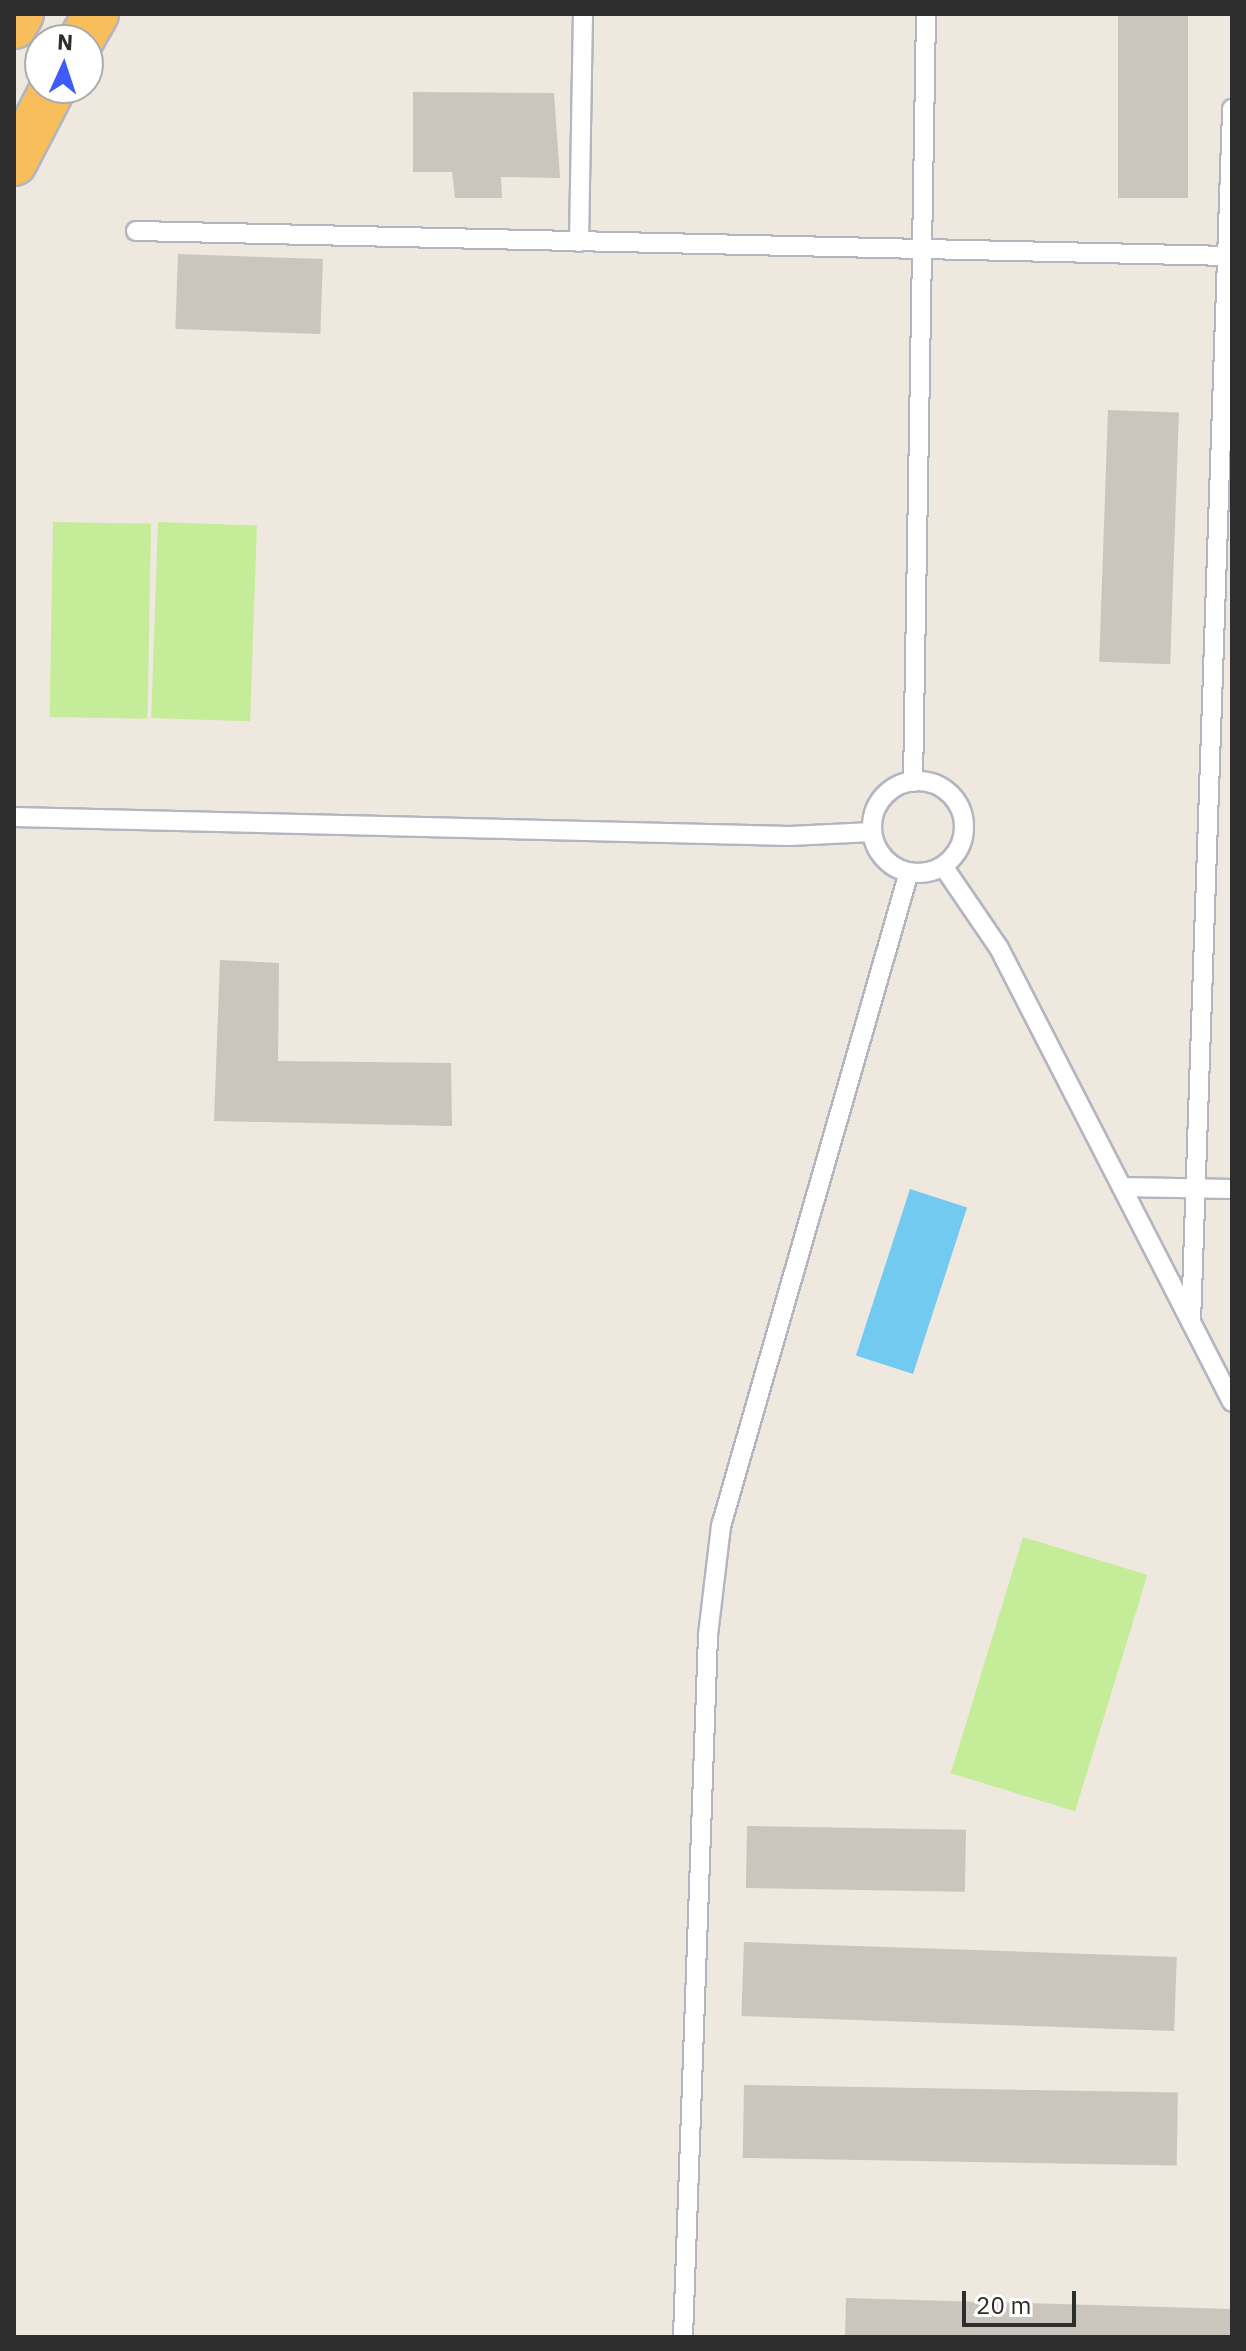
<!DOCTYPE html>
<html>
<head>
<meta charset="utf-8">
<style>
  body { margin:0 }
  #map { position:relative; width:1246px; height:2351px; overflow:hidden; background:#eee8df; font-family:"IBM Plex Sans",sans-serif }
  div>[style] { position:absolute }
  .pitch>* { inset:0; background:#c5ec98; transform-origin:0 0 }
  .water>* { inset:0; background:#72caf0; transform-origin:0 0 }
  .building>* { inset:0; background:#cac6bd; transform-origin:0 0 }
  .roads { filter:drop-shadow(2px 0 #b3b5c0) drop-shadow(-2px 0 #b3b5c0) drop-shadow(0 2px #b3b5c0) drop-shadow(0 -2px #b3b5c0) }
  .service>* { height:18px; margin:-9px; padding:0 9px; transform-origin:9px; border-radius:9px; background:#fff }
  .service>.ring { margin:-9px; padding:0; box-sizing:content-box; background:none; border:18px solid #fff; border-radius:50% }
  .trunk>* { height:44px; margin:-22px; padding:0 22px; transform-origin:22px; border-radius:22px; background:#f8be5c }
  span { translate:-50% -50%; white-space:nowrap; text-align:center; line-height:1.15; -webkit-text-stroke:6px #fff; paint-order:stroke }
  .frame { position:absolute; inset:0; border:16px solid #2d2d2d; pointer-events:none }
  .north { position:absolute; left:24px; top:24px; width:80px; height:80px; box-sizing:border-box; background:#fff; border:2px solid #ababab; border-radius:50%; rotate:3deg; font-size:22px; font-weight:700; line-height:32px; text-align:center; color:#2d2d2d }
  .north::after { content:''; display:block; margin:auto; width:28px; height:36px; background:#3f5cfb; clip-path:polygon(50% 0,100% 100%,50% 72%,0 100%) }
  .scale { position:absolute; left:962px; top:2291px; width:114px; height:36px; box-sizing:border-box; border:4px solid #2d2d2d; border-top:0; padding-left:10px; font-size:24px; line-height:28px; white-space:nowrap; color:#2d2d2d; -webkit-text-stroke:6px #fff; paint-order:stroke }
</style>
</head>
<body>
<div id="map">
  <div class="pitch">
    <div style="left:53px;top:522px;width:98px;height:195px;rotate:1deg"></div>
    <div style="left:158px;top:522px;width:99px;height:196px;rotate:2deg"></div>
    <div style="left:1023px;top:1537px;width:130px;height:247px;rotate:17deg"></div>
  </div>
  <div class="water">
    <div style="left:910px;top:1189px;width:60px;height:175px;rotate:18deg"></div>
  </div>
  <div class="building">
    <div style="left:1118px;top:14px;width:70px;height:184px"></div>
    <div style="clip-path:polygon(413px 92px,554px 93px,560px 178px,501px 177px,502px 198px,455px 198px,452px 172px,413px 172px)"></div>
    <div style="left:178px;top:254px;width:145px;height:75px;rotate:2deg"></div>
    <div style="left:1108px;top:410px;width:71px;height:252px;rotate:2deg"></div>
    <div style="clip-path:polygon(220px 960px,279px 963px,278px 1061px,451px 1063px,452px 1126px,214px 1121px)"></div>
    <div style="left:747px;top:1826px;width:219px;height:62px;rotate:1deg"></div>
    <div style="left:744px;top:1942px;width:433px;height:74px;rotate:2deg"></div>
    <div style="left:744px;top:2085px;width:434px;height:73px;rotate:1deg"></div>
    <div style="clip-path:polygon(846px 2298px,1232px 2309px,1232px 2337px,845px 2337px)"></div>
  </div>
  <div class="roads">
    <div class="service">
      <div style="left:136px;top:231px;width:1096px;rotate:1.31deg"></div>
      <div style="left:579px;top:242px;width:228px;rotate:-89deg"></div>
      <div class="ring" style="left:872px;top:781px;width:74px;height:74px"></div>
      <div style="left:913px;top:782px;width:768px;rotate:-89.03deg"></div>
      <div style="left:14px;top:817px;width:776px;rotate:1.4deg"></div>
      <div style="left:790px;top:836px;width:82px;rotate:-2.8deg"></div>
      <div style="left:943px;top:866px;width:99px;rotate:55.7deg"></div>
      <div style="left:999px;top:948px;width:510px;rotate:62.83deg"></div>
      <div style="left:1122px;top:1187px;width:110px;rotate:1deg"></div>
      <div style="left:1191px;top:1322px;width:1214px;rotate:-88.06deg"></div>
      <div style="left:683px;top:2337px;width:702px;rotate:-87.96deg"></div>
      <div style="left:708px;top:1635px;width:110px;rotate:-83.2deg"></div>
      <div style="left:721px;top:1526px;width:680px;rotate:-73.96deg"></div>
    </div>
    <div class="trunk">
      <div style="left:14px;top:26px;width:14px;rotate:-60deg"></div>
      <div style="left:81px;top:40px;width:30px;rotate:-60deg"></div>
      <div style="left:14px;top:163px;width:85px;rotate:-62.5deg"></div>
    </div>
  </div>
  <div class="frame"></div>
  <div class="north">N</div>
  <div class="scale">20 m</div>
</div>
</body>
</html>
